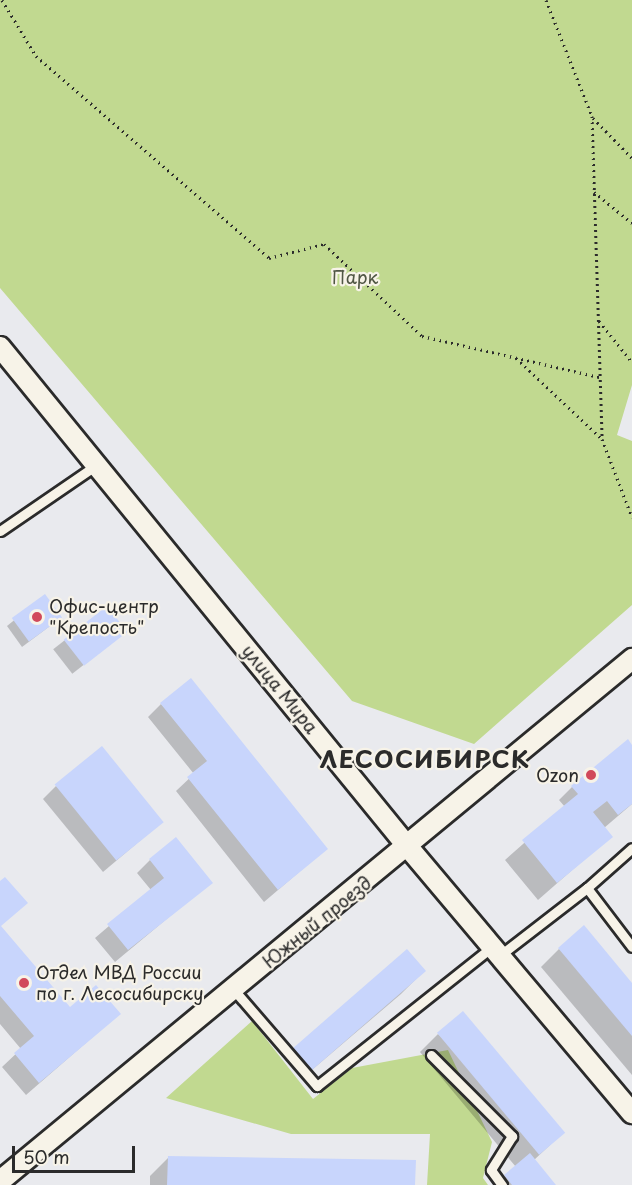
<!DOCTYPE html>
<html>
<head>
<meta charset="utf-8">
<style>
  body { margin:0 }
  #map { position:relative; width:632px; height:1185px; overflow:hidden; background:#e9eaee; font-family:"Playpen Sans",sans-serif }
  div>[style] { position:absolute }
  .green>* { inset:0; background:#c1d990 }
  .shadow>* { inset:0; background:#0003; transform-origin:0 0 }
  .building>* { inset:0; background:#c8d5fc; transform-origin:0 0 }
  .path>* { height:3px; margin-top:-1.5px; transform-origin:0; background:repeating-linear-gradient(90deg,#2b2b2b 0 1.5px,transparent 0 6px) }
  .roads { filter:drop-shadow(2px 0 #2b2b2b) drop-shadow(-2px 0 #2b2b2b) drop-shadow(0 2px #2b2b2b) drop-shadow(0 -2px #2b2b2b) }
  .lane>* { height:9px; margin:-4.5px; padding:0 4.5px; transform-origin:4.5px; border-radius:4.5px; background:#f7f3e8 }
  .street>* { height:20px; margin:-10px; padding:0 10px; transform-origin:10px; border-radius:10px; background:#f7f3e8 }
  .dots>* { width:16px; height:16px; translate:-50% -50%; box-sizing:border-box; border:3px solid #f7f3e8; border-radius:50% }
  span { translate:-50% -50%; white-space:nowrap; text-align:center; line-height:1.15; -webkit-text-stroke:4.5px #f7f3e8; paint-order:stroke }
  .park-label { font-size:18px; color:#505644 }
  .poi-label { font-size:18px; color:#2b2b2b }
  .left { translate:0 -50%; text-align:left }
  .right { translate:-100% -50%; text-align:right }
  .street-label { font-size:18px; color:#2b2b2b }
  .district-label { font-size:24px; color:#2b2b2b; font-weight:700; letter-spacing:1.5px }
  .scale { position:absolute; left:12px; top:1146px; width:123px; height:27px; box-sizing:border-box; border:3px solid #2b2b2b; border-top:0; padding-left:8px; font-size:18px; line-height:21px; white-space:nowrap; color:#2b2b2b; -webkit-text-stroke:4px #f7f3e8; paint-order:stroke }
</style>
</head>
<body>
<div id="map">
  <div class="green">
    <div style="clip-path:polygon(0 0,632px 0,632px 385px,617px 435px,632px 441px,632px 605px,474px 744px,352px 701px,0 288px)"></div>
    <div style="clip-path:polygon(252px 1021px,313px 1099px,352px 1068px,448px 1050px,492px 1142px,483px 1178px,488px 1185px,427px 1185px,430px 1134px,291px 1134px,166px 1098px)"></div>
  </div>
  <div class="shadow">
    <div style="clip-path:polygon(44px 596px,54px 623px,22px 647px,7px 626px)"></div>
    <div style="left:106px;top:608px;width:31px;height:67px;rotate:52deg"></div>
    <div style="clip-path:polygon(161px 704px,326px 849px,264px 902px,176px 791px,194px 774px,148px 717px)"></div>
    <div style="clip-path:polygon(632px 747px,632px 804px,604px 828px,611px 836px,538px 900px,505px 860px,565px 807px,559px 800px,572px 787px)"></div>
    <div style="clip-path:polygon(56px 786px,162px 822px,103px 872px,43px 799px)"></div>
    <div style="clip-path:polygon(150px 860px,211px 882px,115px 962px,95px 938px,151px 890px,137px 873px)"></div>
    <div style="clip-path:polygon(0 927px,70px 1009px,119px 1014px,26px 1095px,2px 1067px,21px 1049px,0 1024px)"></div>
    <div style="clip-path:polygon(559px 949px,632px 985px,632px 1075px,541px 967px)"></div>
    <div style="clip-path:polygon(424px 971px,401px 994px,313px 1069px,311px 1067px)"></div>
    <div style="clip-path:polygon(438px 1034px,563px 1133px,534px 1160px,554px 1185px,496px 1185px,516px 1167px,420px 1052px)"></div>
    <div style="clip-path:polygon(168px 1158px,414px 1185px,150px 1185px,150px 1176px)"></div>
  </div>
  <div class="building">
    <div style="left:45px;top:594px;width:29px;height:41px;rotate:54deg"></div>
    <div style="left:107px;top:606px;width:33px;height:55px;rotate:52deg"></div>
    <div style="clip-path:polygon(191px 678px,328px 849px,278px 890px,187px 777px,207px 761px,160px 703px)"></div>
    <div style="clip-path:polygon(628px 739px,632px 745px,632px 804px,618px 815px,607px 801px,593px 812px,613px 837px,557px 883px,522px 840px,578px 794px,571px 786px)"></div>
    <div style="left:102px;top:746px;width:98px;height:61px;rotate:51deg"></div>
    <div style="clip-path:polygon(176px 837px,213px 883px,128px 950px,107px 924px,164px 878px,149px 859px)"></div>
    <div style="clip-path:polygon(5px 877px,28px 903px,1px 926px,70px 1007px,96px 985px,121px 1014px,39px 1083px,14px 1053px,34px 1036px,0 996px,0 881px)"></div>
    <div style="clip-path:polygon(584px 925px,632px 983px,632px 1036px,558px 948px)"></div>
    <div style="left:407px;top:949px;width:29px;height:153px;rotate:49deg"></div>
    <div style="left:463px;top:1011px;width:159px;height:34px;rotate:50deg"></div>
    <div style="clip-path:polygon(530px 1153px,556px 1185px,512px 1185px,504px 1175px)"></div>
    <div style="clip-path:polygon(168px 1156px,416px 1160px,415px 1185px,167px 1185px)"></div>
  </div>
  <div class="path">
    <div style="left:2px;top:0;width:66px;rotate:58.7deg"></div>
    <div style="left:36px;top:56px;width:308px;rotate:40.9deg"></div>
    <div style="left:269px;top:258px;width:57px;rotate:-14.3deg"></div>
    <div style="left:324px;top:244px;width:134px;rotate:43.2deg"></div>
    <div style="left:422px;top:336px;width:183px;rotate:13deg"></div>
    <div style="left:546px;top:0;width:125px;rotate:68.4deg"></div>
    <div style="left:592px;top:116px;width:323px;rotate:88.2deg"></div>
    <div style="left:602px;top:439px;width:84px;rotate:69deg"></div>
    <div style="left:593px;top:118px;width:56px;rotate:45.7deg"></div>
    <div style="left:594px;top:192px;width:49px;rotate:39.2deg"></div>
    <div style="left:599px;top:321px;width:53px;rotate:51.2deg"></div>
    <div style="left:516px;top:358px;width:118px;rotate:43.3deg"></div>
  </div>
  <div class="roads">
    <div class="lane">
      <div style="left:0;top:531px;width:119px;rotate:-34.4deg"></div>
      <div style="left:587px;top:888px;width:60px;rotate:-41.6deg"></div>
      <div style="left:499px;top:956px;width:111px;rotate:-37.7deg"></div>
      <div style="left:587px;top:888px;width:74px;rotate:52.7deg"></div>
      <div style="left:234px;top:990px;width:127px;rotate:49.2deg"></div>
      <div style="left:317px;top:1086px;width:223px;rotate:-38.5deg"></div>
      <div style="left:431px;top:1055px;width:115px;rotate:45deg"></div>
      <div style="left:512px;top:1136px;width:40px;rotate:122deg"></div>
      <div style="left:491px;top:1170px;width:19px;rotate:54deg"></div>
    </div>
    <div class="street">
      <div style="left:0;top:347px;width:645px;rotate:50.79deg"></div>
      <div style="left:408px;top:847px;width:348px;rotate:49.9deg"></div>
      <div style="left:0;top:1181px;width:820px;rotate:-39.55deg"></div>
    </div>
  </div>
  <div class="dots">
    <div style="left:37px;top:617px;background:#d1495b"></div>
    <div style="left:591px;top:775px;background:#d1495b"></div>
    <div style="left:24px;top:983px;background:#d1495b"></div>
  </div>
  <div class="park-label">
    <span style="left:355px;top:277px">Парк</span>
  </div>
  <div class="poi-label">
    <span class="left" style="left:49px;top:617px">Офис-центр<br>"Крепость"</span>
    <span class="right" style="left:579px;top:775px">Ozon</span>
    <span class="left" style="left:36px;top:983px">Отдел МВД России<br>по г. Лесосибирску</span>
  </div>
  <div class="street-label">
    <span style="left:280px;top:689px;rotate:51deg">улица Мира</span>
    <span style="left:317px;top:922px;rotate:-39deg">Южный проезд</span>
  </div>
  <div class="district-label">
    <span style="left:425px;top:759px">ЛЕСОСИБИРСК</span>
  </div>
  <div class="scale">50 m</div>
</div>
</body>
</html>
